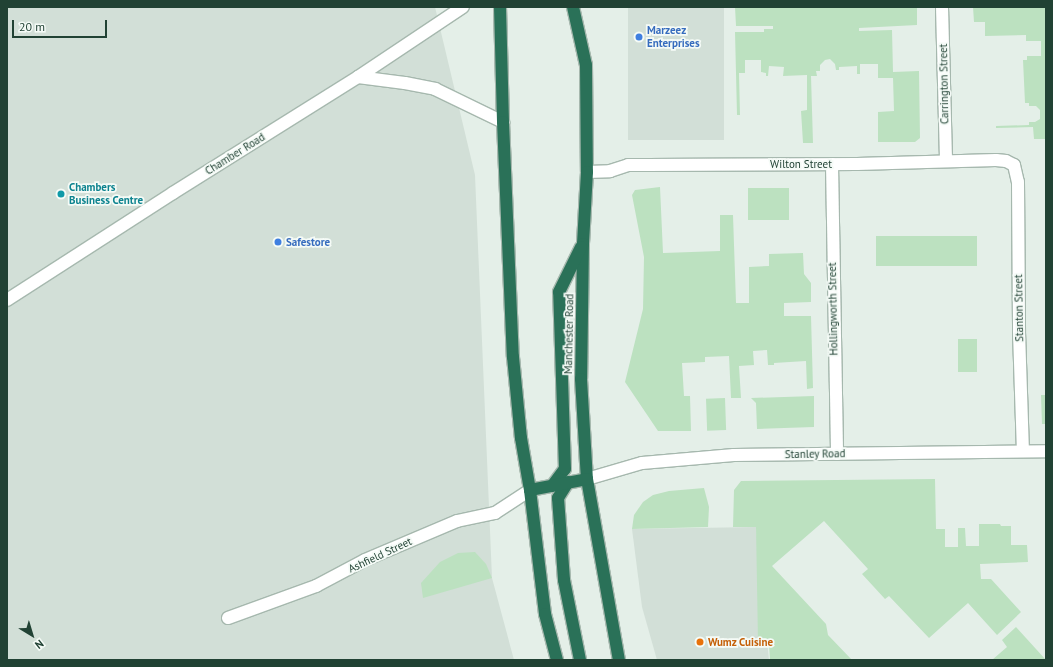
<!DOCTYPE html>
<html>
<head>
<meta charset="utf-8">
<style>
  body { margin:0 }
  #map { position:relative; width:1053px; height:667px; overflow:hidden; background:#e4efe8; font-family:"PT Sans",sans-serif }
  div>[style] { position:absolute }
  .built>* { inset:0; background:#d2dfd7; transform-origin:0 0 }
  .green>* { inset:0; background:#bce1c0; transform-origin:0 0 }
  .roads { filter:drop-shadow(1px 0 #a6b8ae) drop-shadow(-1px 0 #a6b8ae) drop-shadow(0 1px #a6b8ae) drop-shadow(0 -1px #a6b8ae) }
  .minor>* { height:12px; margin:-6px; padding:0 6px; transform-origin:6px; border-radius:6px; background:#fff }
  .highway>* { height:12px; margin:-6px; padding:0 6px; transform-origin:6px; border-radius:6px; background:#2a7158 }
  .dots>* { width:11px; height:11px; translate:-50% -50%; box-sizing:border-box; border:2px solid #f5fbf7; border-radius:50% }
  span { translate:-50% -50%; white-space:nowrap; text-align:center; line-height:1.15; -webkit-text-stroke:3.5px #f5fbf7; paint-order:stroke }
  .shop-label { font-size:11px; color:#366cbe; font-weight:700 }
  .left { translate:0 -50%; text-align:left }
  .street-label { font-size:11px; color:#214234 }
  .culture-label { font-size:11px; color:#0d838f; font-weight:700 }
  .food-label { font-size:11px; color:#c56008; font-weight:700 }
  .frame { position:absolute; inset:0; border:8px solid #214234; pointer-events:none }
  .north { position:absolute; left:12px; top:615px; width:40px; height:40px; -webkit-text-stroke:3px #f5fbf7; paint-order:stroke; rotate:142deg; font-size:11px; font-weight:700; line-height:16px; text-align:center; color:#214234 }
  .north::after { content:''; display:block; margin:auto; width:14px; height:18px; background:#214234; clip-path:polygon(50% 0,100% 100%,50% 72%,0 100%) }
  .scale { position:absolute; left:12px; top:20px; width:95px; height:18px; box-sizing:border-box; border:2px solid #214234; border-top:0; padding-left:5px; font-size:12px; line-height:14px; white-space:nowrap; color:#214234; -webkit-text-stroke:3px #f5fbf7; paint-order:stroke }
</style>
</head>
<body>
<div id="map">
  <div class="built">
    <div style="clip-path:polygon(7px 7px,435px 7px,475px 175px,492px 578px,514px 660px,7px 660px)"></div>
    <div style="left:628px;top:7px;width:96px;height:133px"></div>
    <div style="clip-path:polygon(756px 527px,769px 660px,657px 660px,642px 607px,632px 529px)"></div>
  </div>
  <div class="green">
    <div style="clip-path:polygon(735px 7px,917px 7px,917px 25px,859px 28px,859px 31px,892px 30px,893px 72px,919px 71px,920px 138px,915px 142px,878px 142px,878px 112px,894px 111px,893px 78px,878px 78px,878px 64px,860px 64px,860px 74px,857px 74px,857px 66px,839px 67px,839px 70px,836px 70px,835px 64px,830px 59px,825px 60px,820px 65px,820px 71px,816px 71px,817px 76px,811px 76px,813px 143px,803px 143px,801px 111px,807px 110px,807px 75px,783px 76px,784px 67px,769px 66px,768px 76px,766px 76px,766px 73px,761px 72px,761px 60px,745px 60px,745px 73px,739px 73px,740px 115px,737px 115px,735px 32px,764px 32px,764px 29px,773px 29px,773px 26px,736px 26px)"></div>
    <div style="clip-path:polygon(973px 7px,1046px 7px,1046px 139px,1034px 139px,1033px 127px,996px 128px,996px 126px,1029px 125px,1029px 122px,1035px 122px,1040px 119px,1040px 110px,1036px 106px,1029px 106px,1029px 103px,1025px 103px,1023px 60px,1027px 60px,1027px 56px,1041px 56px,1041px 41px,1026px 41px,1026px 35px,985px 36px,985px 22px,974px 22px)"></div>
    <div style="clip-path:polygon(660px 187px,663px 253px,720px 251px,720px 215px,733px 215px,736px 303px,749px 303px,749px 267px,769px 266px,769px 254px,803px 253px,804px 274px,811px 283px,811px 302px,784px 303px,784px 316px,811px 316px,813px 388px,807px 389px,806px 361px,774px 363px,774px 365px,768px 365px,767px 350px,753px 351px,754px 365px,739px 366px,741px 398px,731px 398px,729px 356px,705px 357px,705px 362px,682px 363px,684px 396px,690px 396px,691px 431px,658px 431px,625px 382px,643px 309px,644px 257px,632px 195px,635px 190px)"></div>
    <div style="left:748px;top:188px;width:41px;height:32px"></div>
    <div style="left:977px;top:236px;width:30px;height:101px;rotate:90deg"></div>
    <div style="left:958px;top:339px;width:19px;height:33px"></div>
    <div style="clip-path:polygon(1041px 395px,1046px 395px,1046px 424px,1042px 424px)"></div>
    <div style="clip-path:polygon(814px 396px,814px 427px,757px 429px,756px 403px,751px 398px)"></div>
    <div style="left:725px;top:398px;width:32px;height:19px;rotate:88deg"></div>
    <div style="clip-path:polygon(935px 479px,936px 529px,945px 529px,945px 547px,958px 547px,958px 528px,965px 528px,966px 546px,979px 546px,979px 524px,1000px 524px,1001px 526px,1011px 526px,1011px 545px,1027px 545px,1028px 562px,980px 564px,981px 579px,991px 579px,1021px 612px,997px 635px,968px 603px,929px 638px,889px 596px,885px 599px,862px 574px,868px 569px,824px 521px,772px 566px,826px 624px,828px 635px,852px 660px,770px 660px,769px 644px,758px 642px,756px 527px,733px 527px,734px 490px,741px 481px)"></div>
    <div style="clip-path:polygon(704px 488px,709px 507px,708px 527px,632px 529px,634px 515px,643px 502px,653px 495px,669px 491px)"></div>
    <div style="clip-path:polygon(475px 552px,486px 564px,492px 578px,423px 598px,421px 583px,440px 562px,458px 553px)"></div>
    <div style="clip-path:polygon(1016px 627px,1046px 660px,992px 660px,1007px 647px,1002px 640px)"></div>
  </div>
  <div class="roads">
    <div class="minor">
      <div style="left:942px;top:7px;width:154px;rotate:88.5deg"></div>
      <div style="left:358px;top:77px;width:47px;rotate:7.3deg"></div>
      <div style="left:405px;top:83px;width:31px;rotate:11deg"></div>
      <div style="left:435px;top:89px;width:76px;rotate:25.9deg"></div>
      <div style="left:832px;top:164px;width:290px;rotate:89deg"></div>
      <div style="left:587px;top:172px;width:23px;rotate:-2deg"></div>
      <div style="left:610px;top:171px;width:19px;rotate:-18deg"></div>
      <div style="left:628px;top:165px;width:20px"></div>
      <div style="left:648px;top:165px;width:209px;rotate:-0.3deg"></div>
      <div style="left:857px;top:164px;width:139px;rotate:-1.6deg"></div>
      <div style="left:996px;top:160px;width:10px;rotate:6deg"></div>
      <div style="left:1006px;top:161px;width:9px;rotate:27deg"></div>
      <div style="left:1014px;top:165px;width:17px;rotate:77deg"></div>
      <div style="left:1018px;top:182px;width:150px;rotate:89.6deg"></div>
      <div style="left:1019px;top:332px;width:119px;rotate:88.1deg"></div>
      <div style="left:7px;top:300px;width:197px;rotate:-32.8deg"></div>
      <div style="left:173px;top:193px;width:218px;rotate:-32.1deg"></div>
      <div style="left:358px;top:77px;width:126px;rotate:-33.7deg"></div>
      <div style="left:587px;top:479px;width:57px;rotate:-16.2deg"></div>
      <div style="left:642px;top:463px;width:92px;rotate:-5deg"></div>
      <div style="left:734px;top:455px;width:312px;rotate:-0.7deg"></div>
      <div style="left:228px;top:618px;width:94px;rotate:-20deg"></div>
      <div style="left:316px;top:586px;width:55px;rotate:-28deg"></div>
      <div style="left:365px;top:560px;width:100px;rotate:-23deg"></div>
      <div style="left:457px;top:521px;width:39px;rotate:-12deg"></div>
      <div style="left:495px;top:513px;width:42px;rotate:-33.3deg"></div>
    </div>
    <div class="highway">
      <div style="left:500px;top:7px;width:115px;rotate:88.5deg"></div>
      <div style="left:503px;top:122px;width:235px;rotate:87.6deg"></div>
      <div style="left:513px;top:357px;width:81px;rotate:84.4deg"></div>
      <div style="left:521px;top:438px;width:53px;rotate:80.2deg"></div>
      <div style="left:530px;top:490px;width:125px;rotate:83.1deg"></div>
      <div style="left:545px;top:614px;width:48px;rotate:75.4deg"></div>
      <div style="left:573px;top:7px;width:59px;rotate:77.4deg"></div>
      <div style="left:586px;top:65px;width:107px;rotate:89.5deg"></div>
      <div style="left:587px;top:172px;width:72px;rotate:93.2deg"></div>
      <div style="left:583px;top:244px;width:135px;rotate:90.8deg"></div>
      <div style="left:581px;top:379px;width:100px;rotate:86.6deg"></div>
      <div style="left:587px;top:479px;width:184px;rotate:80deg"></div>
      <div style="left:568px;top:482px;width:19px;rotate:122deg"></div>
      <div style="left:558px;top:498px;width:82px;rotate:85.8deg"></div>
      <div style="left:564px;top:580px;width:82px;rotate:78.7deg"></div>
      <div style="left:552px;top:486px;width:21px;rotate:-53deg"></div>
      <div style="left:565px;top:469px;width:177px;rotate:-91.9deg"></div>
      <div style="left:559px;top:292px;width:50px;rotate:-63.9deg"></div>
      <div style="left:530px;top:490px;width:58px;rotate:-10.9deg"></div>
    </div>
  </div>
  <div class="dots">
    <div style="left:639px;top:37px;background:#3f7fe0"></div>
    <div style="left:61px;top:194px;background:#0f9aa8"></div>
    <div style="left:278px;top:242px;background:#3f7fe0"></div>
    <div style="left:700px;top:642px;background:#e8710a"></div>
  </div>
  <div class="shop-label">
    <span class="left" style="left:647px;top:37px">Marzeez<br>Enterprises</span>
    <span class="left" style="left:286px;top:242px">Safestore</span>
  </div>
  <div class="street-label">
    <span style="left:944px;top:84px;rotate:-91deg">Carrington Street</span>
    <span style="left:235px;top:154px;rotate:-32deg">Chamber Road</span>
    <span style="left:801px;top:164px">Wilton Street</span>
    <span style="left:1019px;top:308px;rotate:-91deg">Stanton Street</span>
    <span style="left:833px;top:309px;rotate:-91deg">Hollingworth Street</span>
    <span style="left:569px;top:334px;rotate:-89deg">Manchester Road</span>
    <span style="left:815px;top:454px;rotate:-1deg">Stanley Road</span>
    <span style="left:380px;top:555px;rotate:-25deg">Ashfield Street</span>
  </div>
  <div class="culture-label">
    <span class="left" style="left:69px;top:194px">Chambers<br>Business Centre</span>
  </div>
  <div class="food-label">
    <span class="left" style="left:708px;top:642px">Wumz Cuisine</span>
  </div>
  <div class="frame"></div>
  <div class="north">N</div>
  <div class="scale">20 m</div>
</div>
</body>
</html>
